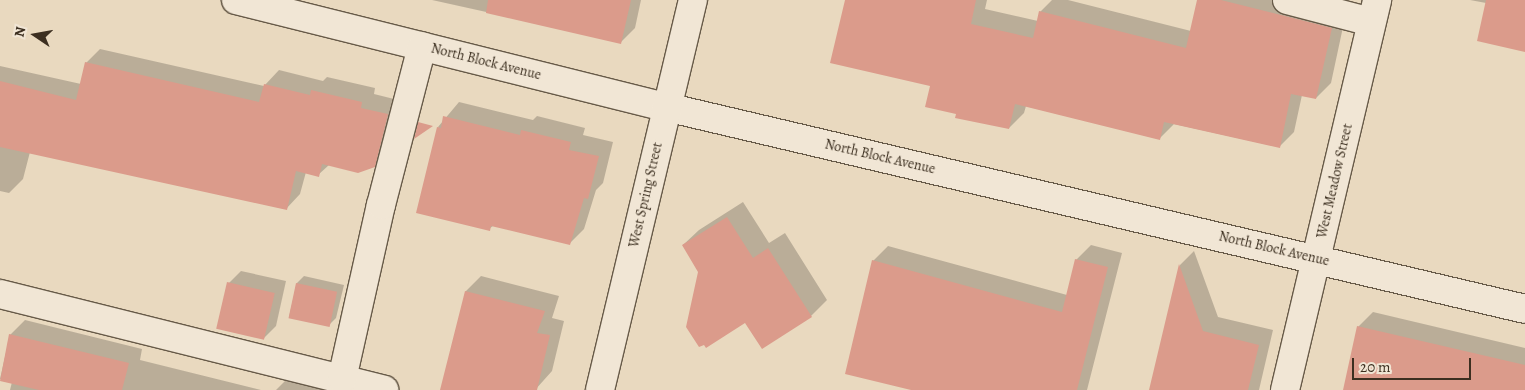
<!DOCTYPE html>
<html>
<head>
<meta charset="utf-8">
<style>
  body { margin:0 }
  #map { position:relative; width:1525px; height:390px; overflow:hidden; background:#e9d9bf; font-family:Alegreya,serif }
  div>[style] { position:absolute }
  .shadow>* { inset:0; background:#0003 }
  .building>* { inset:0; background:#db9b8b; transform-origin:0 0 }
  .roads { filter:drop-shadow(1px 0 #675a48) drop-shadow(-1px 0 #675a48) drop-shadow(0 1px #675a48) drop-shadow(0 -1px #675a48) }
  .minor>* { height:28px; margin:-14px; padding:0 14px; transform-origin:14px; border-radius:14px; background:#f1e6d5 }
  span { translate:-50% -50%; white-space:nowrap; text-align:center; line-height:1.15; -webkit-text-stroke:4px #f1e6d5; paint-order:stroke }
  .street-label { font-size:14px; color:#3c2f20 }
  .north { position:absolute; left:10px; top:10px; width:50px; height:50px; -webkit-text-stroke:4px #f1e6d5; paint-order:stroke; rotate:282deg; font-size:14px; font-weight:700; line-height:20px; text-align:center; color:#3c2f20 }
  .north::after { content:''; display:block; margin:auto; width:18px; height:22px; background:#3c2f20; clip-path:polygon(50% 0,100% 100%,50% 72%,0 100%) }
  .scale { position:absolute; left:1352px; top:358px; width:119px; height:22px; box-sizing:border-box; border:2px solid #3c2f20; border-top:0; padding-left:6px; font-size:15px; line-height:18px; white-space:nowrap; color:#3c2f20; -webkit-text-stroke:4px #f1e6d5; paint-order:stroke }
</style>
</head>
<body>
<div id="map">
  <div class="shadow">
    <div style="clip-path:polygon(432px 0,641px 0,635px 28px,621px 42px)"></div>
    <div style="clip-path:polygon(846px 0,987px 0,985px 9px,1038px 21px,1040px 12px,1052px 0,1068px 0,1191px 31px,1198px 0,1292px 0,1346px 13px,1331px 83px,1316px 98px,1302px 95px,1294px 132px,1279px 147px,1174px 124px,1159px 139px,1026px 106px,1024px 113px,1009px 128px,958px 113px)"></div>
    <div style="clip-path:polygon(1470px 0,1525px 0,1525px 51px,1486px 3px)"></div>
    <div style="clip-path:polygon(100px 49px,264px 86px,279px 70px,323px 81px,327px 77px,375px 88px,374px 94px,402px 101px,388px 152px,374px 166px,329px 165px,318px 175px,306px 172px,300px 194px,286px 209px,30px 152px,23px 179px,9px 193px,0 191px,0 66px,81px 84px,86px 63px)"></div>
    <div style="clip-path:polygon(459px 102px,533px 120px,537px 116px,585px 128px,583px 135px,613px 142px,603px 183px,596px 190px,584px 229px,569px 244px,494px 225px,489px 229px,438px 127px)"></div>
    <div style="clip-path:polygon(743px 202px,769px 243px,785px 233px,827px 300px,811px 316px,746px 321px,699px 271px,683px 245px,699px 230px)"></div>
    <div style="clip-path:polygon(1091px 245px,1122px 253px,1087px 390px,916px 390px,873px 261px,888px 246px,1067px 295px,1076px 260px)"></div>
    <div style="clip-path:polygon(1194px 251px,1218px 317px,1273px 330px,1259px 390px,1150px 390px,1180px 265px)"></div>
    <div style="clip-path:polygon(241px 271px,286px 281px,276px 326px,264px 338px,229px 283px)"></div>
    <div style="clip-path:polygon(304px 276px,344px 285px,336px 318px,329px 325px,289px 317px,297px 283px)"></div>
    <div style="clip-path:polygon(481px 276px,559px 296px,552px 318px,564px 321px,552px 371px,535px 390px,442px 390px,466px 291px)"></div>
    <div style="clip-path:polygon(1373px 312px,1525px 348px,1525px 390px,1344px 390px,1358px 327px)"></div>
    <div style="clip-path:polygon(25px 320px,142px 349px,140px 360px,261px 390px,10px 390px,12px 382px,0 379px,10px 335px)"></div>
    <div style="clip-path:polygon(289px 377px,340px 390px,276px 390px)"></div>
  </div>
  <div class="building">
    <div style="clip-path:polygon(488px 0,631px 0,621px 44px,486px 13px)"></div>
    <div style="clip-path:polygon(845px 0,976px 0,971px 24px,1033px 38px,1039px 11px,1186px 48px,1197px 0,1221px 0,1332px 28px,1316px 99px,1291px 94px,1280px 148px,1164px 122px,1160px 140px,1015px 104px,1009px 129px,955px 118px,956px 114px,925px 107px,930px 86px,830px 63px)"></div>
    <div style="clip-path:polygon(1486px 0,1525px 0,1525px 52px,1477px 41px)"></div>
    <div style="clip-path:polygon(85px 62px,259px 102px,264px 84px,310px 95px,311px 90px,362px 102px,361px 108px,388px 114px,375px 167px,358px 173px,322px 164px,319px 177px,296px 171px,287px 210px,0 147px,0 81px,76px 100px)"></div>
    <div style="clip-path:polygon(443px 116px,520px 135px,521px 130px,571px 142px,569px 150px,599px 156px,588px 199px,584px 198px,570px 245px,491px 226px,490px 231px,416px 213px,437px 127px,441px 128px)"></div>
    <div style="clip-path:polygon(418px 122px,433px 126px,414px 139px)"></div>
    <div style="clip-path:polygon(727px 217px,753px 258px,768px 248px,812px 317px,762px 349px,745px 323px,706px 348px,704px 345px,699px 347px,686px 327px,698px 272px,682px 245px)"></div>
    <div style="clip-path:polygon(1075px 259px,1108px 267px,1077px 390px,911px 390px,845px 374px,872px 260px,1062px 312px)"></div>
    <div style="clip-path:polygon(1179px 264px,1203px 331px,1259px 345px,1248px 390px,1149px 390px)"></div>
    <div style="left:227px;top:282px;width:49px;height:48px;rotate:13deg"></div>
    <div style="left:296px;top:283px;width:42px;height:36px;rotate:12deg"></div>
    <div style="clip-path:polygon(465px 291px,545px 311px,537px 333px,550px 335px,537px 390px,440px 390px)"></div>
    <div style="clip-path:polygon(1357px 326px,1525px 365px,1525px 390px,1343px 390px)"></div>
    <div style="clip-path:polygon(9px 334px,129px 363px,122px 390px,39px 390px,0 381px)"></div>
  </div>
  <div class="roads">
    <div class="minor">
      <div style="left:236px;top:0;width:443px;rotate:14deg"></div>
      <div style="left:666px;top:107px;width:882px;rotate:13.23deg"></div>
      <div style="left:1287px;top:0;width:87px;rotate:14.7deg"></div>
      <div style="left:0;top:294px;width:396px;rotate:14deg"></div>
      <div style="left:342px;top:379px;width:178px;rotate:-77.4deg"></div>
      <div style="left:381px;top:205px;width:164px;rotate:-75.5deg"></div>
      <div style="left:600px;top:390px;width:401px;rotate:-76.6deg"></div>
      <div style="left:1285px;top:390px;width:401px;rotate:-76.7deg"></div>
    </div>
  </div>
  <div class="street-label">
    <span style="left:486px;top:62px;rotate:14deg">North Block Avenue</span>
    <span style="left:880px;top:157px;rotate:13deg">North Block Avenue</span>
    <span style="left:1335px;top:181px;rotate:-77deg">West Meadow Street</span>
    <span style="left:646px;top:195px;rotate:-77deg">West Spring Street</span>
    <span style="left:1274px;top:249px;rotate:13deg">North Block Avenue</span>
  </div>
  <div class="north">N</div>
  <div class="scale">20 m</div>
</div>
</body>
</html>
